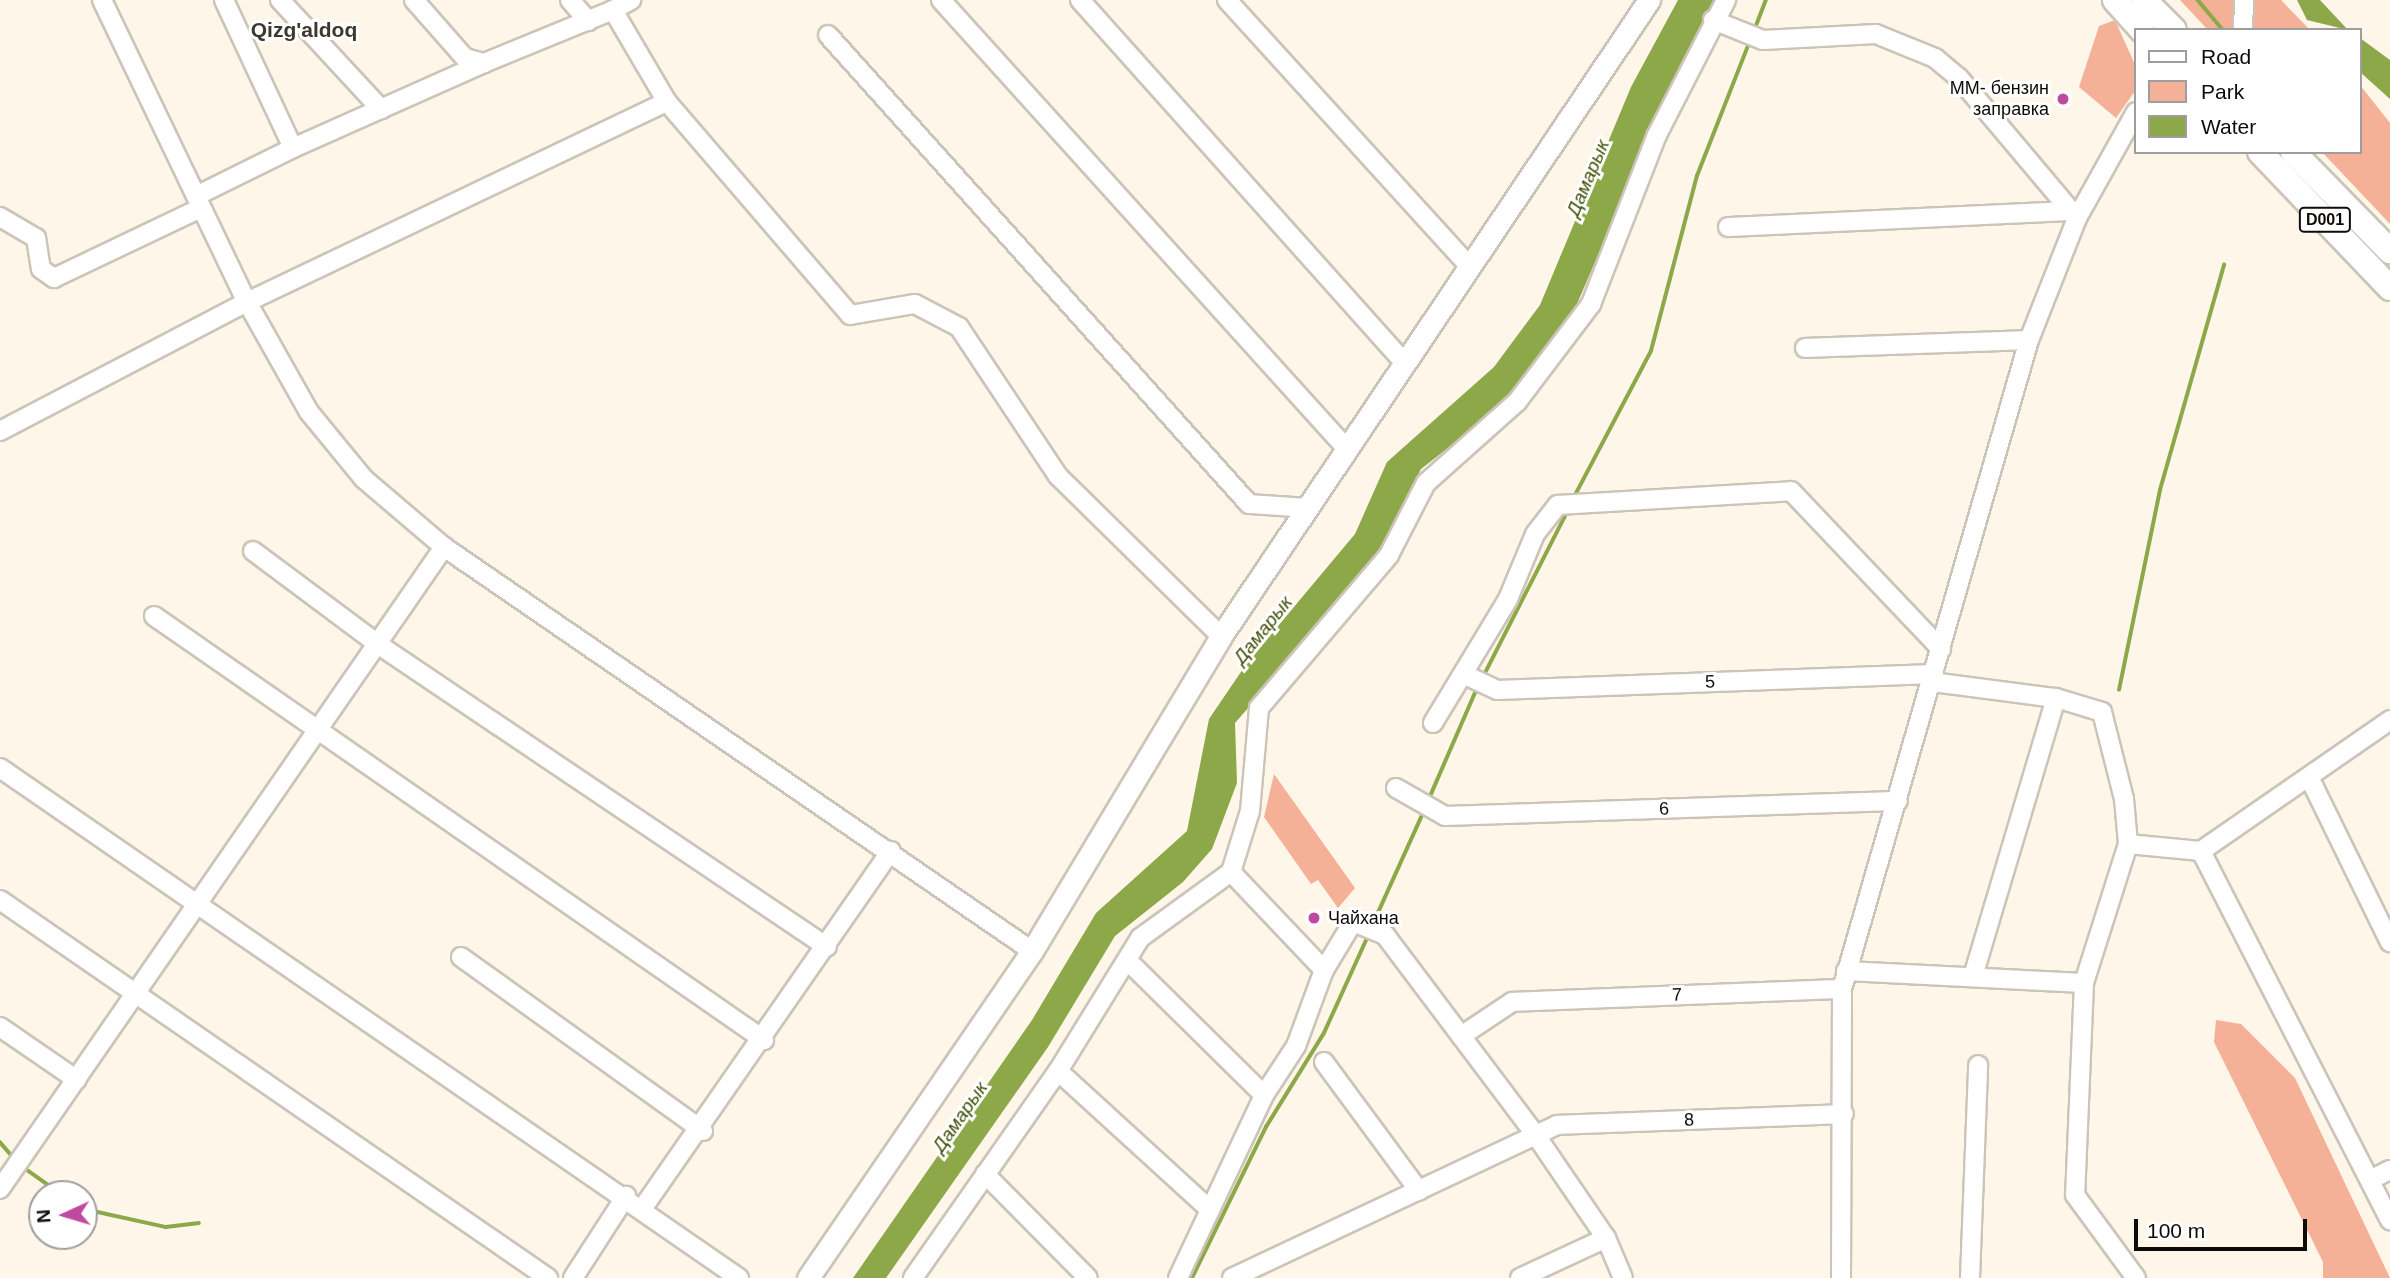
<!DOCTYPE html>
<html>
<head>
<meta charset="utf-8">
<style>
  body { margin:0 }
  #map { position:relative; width:2390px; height:1278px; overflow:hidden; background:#fef6e9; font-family:Helvetica,sans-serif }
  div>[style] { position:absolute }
  .green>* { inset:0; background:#f5b198 }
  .water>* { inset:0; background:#8da849 }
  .stream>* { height:3.5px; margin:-1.75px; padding:0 1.75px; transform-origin:1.75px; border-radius:1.75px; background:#8da849 }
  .roads { filter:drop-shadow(2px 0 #ccc4b8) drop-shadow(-2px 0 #ccc4b8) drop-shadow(0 2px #ccc4b8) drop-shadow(0 -2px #ccc4b8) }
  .minor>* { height:18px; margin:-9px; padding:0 9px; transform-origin:9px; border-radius:9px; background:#fff }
  .major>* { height:21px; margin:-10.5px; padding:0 10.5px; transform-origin:10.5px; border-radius:10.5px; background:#fff }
  .highway>* { height:24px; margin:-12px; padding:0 12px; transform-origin:12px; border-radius:12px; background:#fff }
  .dots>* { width:19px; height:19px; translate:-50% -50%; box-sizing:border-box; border:4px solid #fff; border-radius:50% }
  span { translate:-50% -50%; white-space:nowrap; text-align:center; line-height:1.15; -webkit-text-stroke:6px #fff; paint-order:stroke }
  .shield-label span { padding:2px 5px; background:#fff; border:2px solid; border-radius:5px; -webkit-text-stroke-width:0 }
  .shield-label { font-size:16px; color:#0e0c08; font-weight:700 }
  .poi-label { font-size:18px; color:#0e0c08 }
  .right { translate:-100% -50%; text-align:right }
  .left { translate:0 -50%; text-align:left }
  .street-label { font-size:18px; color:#0e0c08 }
  .water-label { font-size:19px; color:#405109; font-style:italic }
  .quarter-label { font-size:21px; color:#3d372d; font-weight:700 }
  .legend { position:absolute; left:2134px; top:28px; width:228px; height:126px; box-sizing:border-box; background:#fff; border:2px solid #9f9e9c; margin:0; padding:9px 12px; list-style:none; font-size:21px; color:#0e0c08 }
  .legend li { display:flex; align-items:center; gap:14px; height:35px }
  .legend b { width:35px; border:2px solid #9f9e9c }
  .north { position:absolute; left:28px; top:1180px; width:70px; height:70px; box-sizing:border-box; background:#fff; border:2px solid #9f9e9c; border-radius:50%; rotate:266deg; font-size:19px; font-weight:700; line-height:28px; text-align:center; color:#0e0c08 }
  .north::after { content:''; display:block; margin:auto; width:24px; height:32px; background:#c049a0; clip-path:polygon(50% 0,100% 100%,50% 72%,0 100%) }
  .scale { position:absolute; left:2134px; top:1219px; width:173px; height:32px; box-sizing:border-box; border:4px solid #0e0c08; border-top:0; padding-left:9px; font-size:21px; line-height:24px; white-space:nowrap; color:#0e0c08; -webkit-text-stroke:5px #fff; paint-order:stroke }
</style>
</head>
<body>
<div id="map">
  <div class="green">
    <div style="clip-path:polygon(2180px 0,2234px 0,2232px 30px,2208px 30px)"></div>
    <div style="clip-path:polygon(2252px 0,2281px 0,2310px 30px,2250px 30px)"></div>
    <div style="clip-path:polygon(2115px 20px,2136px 67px,2135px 91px,2116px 118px,2079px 87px,2099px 26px)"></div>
    <div style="clip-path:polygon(2360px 85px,2390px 123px,2390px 224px,2322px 152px,2360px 152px)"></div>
    <div style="clip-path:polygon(1274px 774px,1355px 888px,1338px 908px,1318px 880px,1311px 884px,1264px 817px)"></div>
    <div style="clip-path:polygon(2216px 1020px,2241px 1024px,2295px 1078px,2390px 1278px,2323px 1278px,2323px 1262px,2214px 1042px)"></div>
  </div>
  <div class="water">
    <div style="clip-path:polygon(1678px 0,1716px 0,1670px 89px,1567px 327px,1512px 398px,1421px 469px,1374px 563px,1235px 723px,1237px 783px,1212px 849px,1183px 882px,1115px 936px,1048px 1047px,886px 1278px,853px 1278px,1032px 1020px,1096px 913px,1187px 831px,1209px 719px,1247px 663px,1355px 534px,1387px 462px,1494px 367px,1540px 305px,1631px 87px)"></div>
    <div style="clip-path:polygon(2297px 0,2320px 0,2348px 30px,2307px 20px)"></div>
    <div style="clip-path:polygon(2360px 38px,2390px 60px,2390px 99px,2360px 72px)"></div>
  </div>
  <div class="stream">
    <div style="left:2198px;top:0;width:39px;rotate:50deg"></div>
    <div style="left:1754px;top:31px;width:33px;rotate:-69deg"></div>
    <div style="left:1573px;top:499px;width:167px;rotate:-62.2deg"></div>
    <div style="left:1651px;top:351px;width:181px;rotate:-75.3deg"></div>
    <div style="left:1697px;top:176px;width:145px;rotate:-68.6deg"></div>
    <div style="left:1483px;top:677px;width:185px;rotate:-63deg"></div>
    <div style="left:2119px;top:690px;width:204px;rotate:-78.4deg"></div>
    <div style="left:2160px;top:490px;width:234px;rotate:-74.1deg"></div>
    <div style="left:1428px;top:801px;width:125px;rotate:-66.5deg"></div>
    <div style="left:1372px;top:926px;width:126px;rotate:-65.7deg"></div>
    <div style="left:0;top:1142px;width:23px;rotate:49deg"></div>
    <div style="left:23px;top:1167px;width:47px;rotate:35.4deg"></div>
    <div style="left:84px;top:1209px;width:84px;rotate:12.4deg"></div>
    <div style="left:166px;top:1227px;width:33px;rotate:-7deg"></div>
    <div style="left:1192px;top:1278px;width:168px;rotate:-63.9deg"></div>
    <div style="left:1266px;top:1127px;width:110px;rotate:-58.3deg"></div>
    <div style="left:1324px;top:1033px;width:107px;rotate:-65.6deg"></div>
  </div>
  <div class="roads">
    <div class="minor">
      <div style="left:102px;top:0;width:335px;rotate:64.4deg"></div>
      <div style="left:247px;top:302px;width:126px;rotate:60.6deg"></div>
      <div style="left:309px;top:412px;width:87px;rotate:50.6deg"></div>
      <div style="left:364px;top:479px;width:105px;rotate:40.4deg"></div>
      <div style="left:444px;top:547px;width:713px;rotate:34.49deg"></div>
      <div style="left:280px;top:0;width:149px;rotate:47.2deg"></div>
      <div style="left:414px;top:0;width:77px;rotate:48.7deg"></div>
      <div style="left:465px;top:58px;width:20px;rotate:15deg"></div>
      <div style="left:484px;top:63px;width:139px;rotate:-22.3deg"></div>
      <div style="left:613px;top:10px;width:107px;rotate:59.6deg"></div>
      <div style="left:667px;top:102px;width:281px;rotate:49.3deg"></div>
      <div style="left:850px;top:315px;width:66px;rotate:-9.6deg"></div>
      <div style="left:915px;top:304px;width:50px;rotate:27.6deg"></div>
      <div style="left:959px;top:327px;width:179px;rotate:56.4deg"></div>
      <div style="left:1058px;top:476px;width:228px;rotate:44.5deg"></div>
      <div style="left:570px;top:0;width:28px;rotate:49deg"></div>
      <div style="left:941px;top:0;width:604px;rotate:47.89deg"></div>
      <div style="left:1080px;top:0;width:487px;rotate:48.2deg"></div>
      <div style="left:1227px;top:0;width:360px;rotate:47.7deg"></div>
      <div style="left:613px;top:10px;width:21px;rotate:-29deg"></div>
      <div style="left:1713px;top:20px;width:54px;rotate:21.8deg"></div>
      <div style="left:1763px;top:40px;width:113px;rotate:-3deg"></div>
      <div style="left:1876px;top:34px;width:64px;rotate:22.1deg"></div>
      <div style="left:1935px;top:58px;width:31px;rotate:40deg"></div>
      <div style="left:1959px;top:78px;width:183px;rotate:49.9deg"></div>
      <div style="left:2243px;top:30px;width:30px;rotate:-88deg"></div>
      <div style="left:828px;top:35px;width:630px;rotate:48.09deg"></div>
      <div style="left:1249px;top:504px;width:58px;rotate:3.9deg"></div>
      <div style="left:293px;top:148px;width:209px;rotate:-24deg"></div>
      <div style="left:196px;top:196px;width:108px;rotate:-26.3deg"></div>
      <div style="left:293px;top:148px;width:163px;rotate:-115deg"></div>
      <div style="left:0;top:217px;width:42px;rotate:30.3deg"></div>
      <div style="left:36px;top:238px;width:31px;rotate:81deg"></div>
      <div style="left:41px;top:269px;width:16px;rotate:35deg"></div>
      <div style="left:54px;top:278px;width:163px;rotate:-25.5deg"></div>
      <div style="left:1728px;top:227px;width:343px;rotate:-2.7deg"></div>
      <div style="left:1805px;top:348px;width:224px;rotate:-2deg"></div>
      <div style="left:0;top:431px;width:279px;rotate:-27.6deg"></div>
      <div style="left:247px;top:302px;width:465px;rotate:-25.5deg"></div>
      <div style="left:253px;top:551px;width:157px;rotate:36.7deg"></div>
      <div style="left:379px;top:645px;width:540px;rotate:33.98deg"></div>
      <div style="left:154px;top:616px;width:743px;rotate:34.8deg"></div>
      <div style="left:1463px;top:674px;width:38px;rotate:25deg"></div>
      <div style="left:1497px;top:690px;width:437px;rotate:-2.1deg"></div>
      <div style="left:1932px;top:682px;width:125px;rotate:7.4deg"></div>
      <div style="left:2056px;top:698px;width:290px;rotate:106.6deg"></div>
      <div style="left:2056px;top:698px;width:48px;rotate:16.9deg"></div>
      <div style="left:2102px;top:712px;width:90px;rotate:75.8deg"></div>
      <div style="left:2124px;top:799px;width:45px;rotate:84.9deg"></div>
      <div style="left:2128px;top:844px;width:73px;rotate:5.5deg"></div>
      <div style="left:2201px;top:851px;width:415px;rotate:62.9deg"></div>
      <div style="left:1433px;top:723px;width:145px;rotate:-58.8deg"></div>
      <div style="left:1508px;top:599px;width:70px;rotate:-67.4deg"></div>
      <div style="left:1535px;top:534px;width:37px;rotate:-52deg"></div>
      <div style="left:1558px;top:505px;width:233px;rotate:-3.4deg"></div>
      <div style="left:1791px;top:491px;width:218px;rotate:46.5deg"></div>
      <div style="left:0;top:768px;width:898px;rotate:34.61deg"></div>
      <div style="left:2309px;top:777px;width:184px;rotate:63.9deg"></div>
      <div style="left:1396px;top:788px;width:56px;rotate:29.7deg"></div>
      <div style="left:1445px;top:816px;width:453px;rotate:-1.9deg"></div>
      <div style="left:2128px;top:844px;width:146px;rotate:107.6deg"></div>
      <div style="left:2084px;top:983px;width:212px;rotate:92.4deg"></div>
      <div style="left:2075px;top:1195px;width:103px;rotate:53.7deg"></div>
      <div style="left:2201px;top:851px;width:230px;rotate:-34.7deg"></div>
      <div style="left:1231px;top:872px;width:135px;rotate:46.5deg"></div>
      <div style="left:0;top:900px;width:666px;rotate:34.6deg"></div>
      <div style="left:461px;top:957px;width:298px;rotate:35.7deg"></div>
      <div style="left:1127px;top:960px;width:192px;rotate:44.6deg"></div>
      <div style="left:1846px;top:971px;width:238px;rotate:2.9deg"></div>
      <div style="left:0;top:1027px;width:93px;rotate:34.5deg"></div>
      <div style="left:1461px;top:1036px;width:61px;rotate:-33.7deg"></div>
      <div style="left:1512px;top:1002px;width:330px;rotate:-2.3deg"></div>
      <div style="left:1324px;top:1062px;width:160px;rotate:53.6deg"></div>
      <div style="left:1058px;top:1071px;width:206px;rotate:42.4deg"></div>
      <div style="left:985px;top:1174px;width:146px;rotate:45.3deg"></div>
      <div style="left:2370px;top:1180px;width:22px;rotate:-27deg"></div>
      <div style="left:0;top:1189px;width:781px;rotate:-55.33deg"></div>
      <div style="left:642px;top:1209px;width:436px;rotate:-55.2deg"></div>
      <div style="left:573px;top:1278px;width:98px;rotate:-57.1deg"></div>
      <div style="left:913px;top:1278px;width:253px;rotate:-55deg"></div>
      <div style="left:1058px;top:1071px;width:156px;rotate:-58.3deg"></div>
      <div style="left:1140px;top:938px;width:112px;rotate:-36deg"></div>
      <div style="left:1231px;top:872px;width:64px;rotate:-72.7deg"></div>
      <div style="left:1250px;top:811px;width:103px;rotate:-85deg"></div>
      <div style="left:1259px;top:708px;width:201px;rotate:-49.6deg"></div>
      <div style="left:1389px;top:555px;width:81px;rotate:-62.8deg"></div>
      <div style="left:1426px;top:483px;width:122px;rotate:-41.7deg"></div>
      <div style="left:1517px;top:402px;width:123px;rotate:-52.9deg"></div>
      <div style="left:1591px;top:304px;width:181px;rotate:-68.7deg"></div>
      <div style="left:1657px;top:135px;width:152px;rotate:-62.9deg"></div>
      <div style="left:1178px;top:1278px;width:202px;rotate:-64.8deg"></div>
      <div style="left:1264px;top:1095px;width:59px;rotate:-56.9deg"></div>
      <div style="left:1296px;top:1046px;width:81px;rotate:-69.8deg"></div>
      <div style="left:1324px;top:970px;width:56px;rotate:-58.9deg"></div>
      <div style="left:1353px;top:922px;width:35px;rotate:22deg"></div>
      <div style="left:1385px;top:935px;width:253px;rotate:53deg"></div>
      <div style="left:1537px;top:1137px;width:122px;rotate:55.7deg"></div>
      <div style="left:1606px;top:1238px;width:43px;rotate:67deg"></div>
      <div style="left:1232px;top:1278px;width:359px;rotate:-25.2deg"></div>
      <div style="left:1557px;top:1125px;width:287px;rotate:-2.2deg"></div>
      <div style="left:1520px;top:1278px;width:95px;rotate:-24.9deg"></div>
      <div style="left:1841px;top:1278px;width:289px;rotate:-89.8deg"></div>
      <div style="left:1842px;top:989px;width:675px;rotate:-73.93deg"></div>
      <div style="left:2029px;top:340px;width:131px;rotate:-68.5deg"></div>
      <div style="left:2077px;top:218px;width:121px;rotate:-60.9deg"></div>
      <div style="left:1970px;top:1278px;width:213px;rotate:-87.8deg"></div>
    </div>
    <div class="major">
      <div style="left:808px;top:1278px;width:396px;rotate:-55.6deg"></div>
      <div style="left:1032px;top:951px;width:367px;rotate:-59deg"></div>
      <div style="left:1221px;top:636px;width:767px;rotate:-56.06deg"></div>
    </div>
    <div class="highway">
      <div style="left:2115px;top:0;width:40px;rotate:48deg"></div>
      <div style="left:2144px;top:0;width:42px;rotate:45deg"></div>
      <div style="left:2260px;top:152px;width:188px;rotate:46.3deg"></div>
      <div style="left:2293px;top:152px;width:139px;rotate:45.6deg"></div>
    </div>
  </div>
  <div class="dots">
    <div style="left:2063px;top:99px;background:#c049a0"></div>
    <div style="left:1314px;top:918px;background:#c049a0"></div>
  </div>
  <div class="shield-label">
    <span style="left:2325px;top:220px">D001</span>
  </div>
  <div class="poi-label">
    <span class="right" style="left:2049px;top:99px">ММ- бензин<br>заправка</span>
    <span class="left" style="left:1328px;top:918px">Чайхана</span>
  </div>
  <div class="street-label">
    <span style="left:1710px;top:682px;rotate:-2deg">5</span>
    <span style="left:1664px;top:809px;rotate:-2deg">6</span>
    <span style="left:1677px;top:995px;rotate:-2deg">7</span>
    <span style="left:1689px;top:1120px;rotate:-2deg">8</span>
  </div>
  <div class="water-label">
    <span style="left:1588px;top:178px;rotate:-67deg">Дамарык</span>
    <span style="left:1263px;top:630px;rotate:-51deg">Дамарык</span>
    <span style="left:960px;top:1117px;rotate:-55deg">Дамарык</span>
  </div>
  <div class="quarter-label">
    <span style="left:304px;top:30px">Qizg'aldoq</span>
  </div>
  <ul class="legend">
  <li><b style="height:9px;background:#fff"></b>Road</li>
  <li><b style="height:19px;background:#f5b198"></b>Park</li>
  <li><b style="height:19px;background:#8da849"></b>Water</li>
  </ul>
  <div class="north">N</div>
  <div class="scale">100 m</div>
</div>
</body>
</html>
